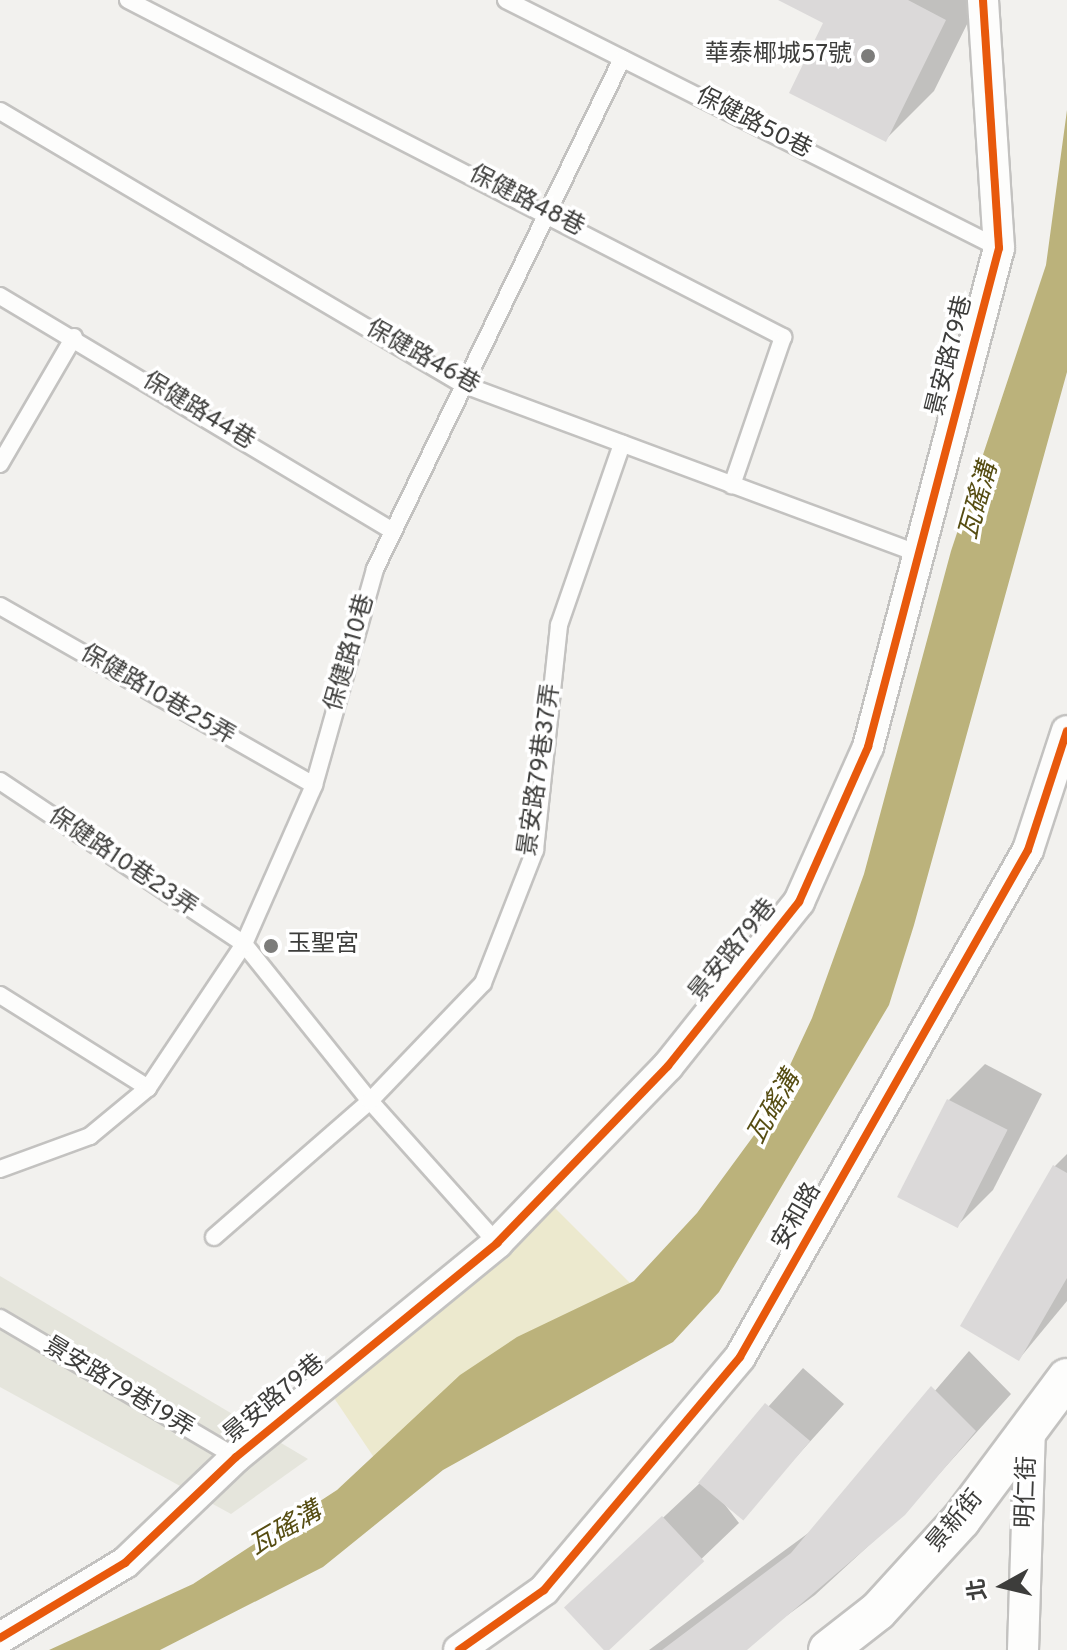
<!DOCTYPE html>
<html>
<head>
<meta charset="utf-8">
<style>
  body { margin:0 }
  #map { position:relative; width:1067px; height:1650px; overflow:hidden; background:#f2f1ee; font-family:Overpass,"Noto Sans TC",sans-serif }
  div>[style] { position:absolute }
  .built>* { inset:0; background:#e5e5dc }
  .green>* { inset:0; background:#ece9ce }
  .water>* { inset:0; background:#bbb27b }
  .shadow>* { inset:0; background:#0003 }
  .building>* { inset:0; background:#dbd9d9; transform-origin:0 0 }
  .roads { filter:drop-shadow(2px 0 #c3c2c0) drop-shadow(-2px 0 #c3c2c0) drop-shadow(0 2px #c3c2c0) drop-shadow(0 -2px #c3c2c0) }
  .service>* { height:16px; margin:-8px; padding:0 8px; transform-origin:8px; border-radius:8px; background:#fdfdfc }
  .minor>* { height:30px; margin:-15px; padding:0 15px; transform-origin:15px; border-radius:15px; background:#fdfdfc }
  .tertiary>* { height:38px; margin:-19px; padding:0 19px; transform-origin:19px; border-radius:19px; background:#fdfdfc }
  .cycleway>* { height:8px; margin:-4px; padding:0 4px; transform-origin:4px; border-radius:4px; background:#e8590c }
  .dots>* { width:22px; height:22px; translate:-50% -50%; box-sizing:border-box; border:4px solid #fff; border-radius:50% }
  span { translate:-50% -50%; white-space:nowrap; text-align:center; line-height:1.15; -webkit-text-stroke:7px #fff; paint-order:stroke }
  .poi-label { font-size:24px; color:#3d3d3b }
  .right { translate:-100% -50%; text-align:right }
  .left { translate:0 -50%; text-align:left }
  .street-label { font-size:24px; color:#3d3d3b }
  .water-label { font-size:26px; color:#564d12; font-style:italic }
  .north { position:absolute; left:963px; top:1546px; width:80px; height:80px; -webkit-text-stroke:6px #fff; paint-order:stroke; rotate:262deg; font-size:22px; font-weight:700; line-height:32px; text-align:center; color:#3d3d3b }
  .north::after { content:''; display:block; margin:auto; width:28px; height:36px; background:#3d3d3b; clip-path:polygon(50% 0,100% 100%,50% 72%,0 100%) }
</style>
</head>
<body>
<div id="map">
  <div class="built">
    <div style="clip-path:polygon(0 1276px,308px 1459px,231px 1514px,0 1387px)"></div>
  </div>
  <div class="green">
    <div style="clip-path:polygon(555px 1208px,634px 1287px,379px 1465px,332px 1395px)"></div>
  </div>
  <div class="water">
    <div style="clip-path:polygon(1067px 110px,1067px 372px,914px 925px,889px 1005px,719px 1292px,673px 1342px,443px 1470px,323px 1567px,160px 1650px,49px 1650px,193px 1584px,337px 1490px,460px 1375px,517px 1337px,634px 1281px,697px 1213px,763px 1123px,812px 1018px,864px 874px,951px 551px,1046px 265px)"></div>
  </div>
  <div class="shadow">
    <div style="clip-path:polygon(782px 0,979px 0,934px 91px,886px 139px,826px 22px)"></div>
    <div style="clip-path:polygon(985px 1064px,1042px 1094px,993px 1190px,956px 1227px,949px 1100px)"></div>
    <div style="clip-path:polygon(1067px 1154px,1067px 1301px,1019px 1359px,1055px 1166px)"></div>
    <div style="clip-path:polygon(969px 1351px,1011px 1394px,903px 1514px,815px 1595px,740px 1650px,649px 1650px,822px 1523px)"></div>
    <div style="clip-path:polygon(803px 1368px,844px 1404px,741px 1518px,722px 1501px,739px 1523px,606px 1650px,567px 1608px,700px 1483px)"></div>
  </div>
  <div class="building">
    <div style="clip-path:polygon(778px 0,908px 0,946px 20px,886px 142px,789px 93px,823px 23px)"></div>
    <div style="left:947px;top:1099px;width:68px;height:110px;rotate:27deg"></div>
    <div style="clip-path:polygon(1053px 1165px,1067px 1173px,1067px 1278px,1019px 1361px,960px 1326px)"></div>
    <div style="clip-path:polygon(931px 1386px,976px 1431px,905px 1515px,747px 1650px,662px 1650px,791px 1553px)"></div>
    <div style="left:765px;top:1403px;width:59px;height:104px;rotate:40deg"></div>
    <div style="left:662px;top:1516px;width:62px;height:134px;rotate:47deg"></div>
  </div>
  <div class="roads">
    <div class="service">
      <div style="left:128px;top:0;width:737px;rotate:27.23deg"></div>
      <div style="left:783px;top:337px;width:157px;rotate:109deg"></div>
      <div style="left:506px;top:0;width:552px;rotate:26.7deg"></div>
      <div style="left:0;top:111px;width:537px;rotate:30.58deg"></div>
      <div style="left:462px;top:384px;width:490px;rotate:20.4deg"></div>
      <div style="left:0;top:296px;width:458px;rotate:30.9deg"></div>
      <div style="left:0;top:464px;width:147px;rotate:-59.8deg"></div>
      <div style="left:0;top:606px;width:361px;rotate:29.7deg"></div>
      <div style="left:0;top:781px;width:293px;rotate:33.7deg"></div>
      <div style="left:244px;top:944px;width:201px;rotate:51.3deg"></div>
      <div style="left:370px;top:1101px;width:191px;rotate:48.2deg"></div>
      <div style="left:0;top:995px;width:175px;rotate:32.1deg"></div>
      <div style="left:0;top:1169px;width:96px;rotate:-20.1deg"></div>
      <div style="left:90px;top:1136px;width:75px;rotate:-39.6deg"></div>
      <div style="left:148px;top:1088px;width:173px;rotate:-56.3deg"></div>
      <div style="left:244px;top:944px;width:174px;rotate:-66.2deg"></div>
      <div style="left:314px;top:785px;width:224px;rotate:-74.2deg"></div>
      <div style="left:375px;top:569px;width:567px;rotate:-64.16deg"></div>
      <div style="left:214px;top:1237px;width:207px;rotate:-41.1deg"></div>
      <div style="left:370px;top:1101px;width:163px;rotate:-46.2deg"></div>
      <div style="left:483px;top:983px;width:143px;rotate:-68.6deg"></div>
      <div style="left:535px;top:850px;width:226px;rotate:-83.9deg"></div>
      <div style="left:559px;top:625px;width:192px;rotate:-70.8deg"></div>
      <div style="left:0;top:1318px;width:274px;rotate:30.5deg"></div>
    </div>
    <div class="minor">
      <div style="left:0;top:1638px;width:146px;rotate:-31deg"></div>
      <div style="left:125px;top:1563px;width:153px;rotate:-43.7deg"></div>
      <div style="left:236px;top:1457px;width:338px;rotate:-39.3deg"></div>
      <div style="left:497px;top:1243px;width:246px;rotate:-46deg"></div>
      <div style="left:668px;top:1066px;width:210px;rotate:-51.4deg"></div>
      <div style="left:799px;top:902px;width:170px;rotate:-66deg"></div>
      <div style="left:868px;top:747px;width:516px;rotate:-75.29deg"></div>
      <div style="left:999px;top:248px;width:249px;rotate:-93.7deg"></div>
      <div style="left:459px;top:1650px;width:104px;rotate:-35.2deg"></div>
      <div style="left:544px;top:1590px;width:304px;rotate:-49.9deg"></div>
      <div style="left:740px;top:1357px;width:583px;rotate:-60.4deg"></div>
      <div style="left:1028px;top:850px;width:125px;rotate:-71.9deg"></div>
      <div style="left:1023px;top:1650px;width:219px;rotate:-88.2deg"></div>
    </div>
    <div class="tertiary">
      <div style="left:828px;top:1650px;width:63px;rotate:-38deg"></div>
      <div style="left:878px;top:1611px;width:123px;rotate:-47.6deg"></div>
      <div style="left:961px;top:1520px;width:177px;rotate:-53.3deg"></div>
    </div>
  </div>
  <div class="cycleway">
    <div style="left:0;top:1638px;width:146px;rotate:-31deg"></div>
    <div style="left:125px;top:1563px;width:153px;rotate:-43.7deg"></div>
    <div style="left:236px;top:1457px;width:338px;rotate:-39.3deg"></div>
    <div style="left:497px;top:1243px;width:246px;rotate:-46deg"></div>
    <div style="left:668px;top:1066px;width:210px;rotate:-51.4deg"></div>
    <div style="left:799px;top:902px;width:170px;rotate:-66deg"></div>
    <div style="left:868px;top:747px;width:516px;rotate:-75.29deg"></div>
    <div style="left:999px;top:248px;width:249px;rotate:-93.7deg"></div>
    <div style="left:459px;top:1650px;width:104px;rotate:-35.2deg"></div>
    <div style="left:544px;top:1590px;width:304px;rotate:-49.9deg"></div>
    <div style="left:740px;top:1357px;width:583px;rotate:-60.4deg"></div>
    <div style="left:1028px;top:850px;width:125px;rotate:-71.9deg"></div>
  </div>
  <div class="dots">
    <div style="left:868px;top:56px;background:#7c7c7a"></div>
    <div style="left:271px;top:946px;background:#7c7c7a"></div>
  </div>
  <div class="poi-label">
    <span class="right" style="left:852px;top:56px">華泰椰城57號</span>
    <span class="left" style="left:287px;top:946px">玉聖宮</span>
  </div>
  <div class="street-label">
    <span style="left:753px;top:124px;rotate:27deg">保健路50巷</span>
    <span style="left:526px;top:202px;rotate:27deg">保健路48巷</span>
    <span style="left:951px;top:356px;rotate:-76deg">景安路79巷</span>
    <span style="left:422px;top:358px;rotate:29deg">保健路46巷</span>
    <span style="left:198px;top:412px;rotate:31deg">保健路44巷</span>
    <span style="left:351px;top:653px;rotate:-74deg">保健路10巷</span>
    <span style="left:157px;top:696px;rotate:30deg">保健路10巷25弄</span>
    <span style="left:541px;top:770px;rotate:-82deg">景安路79巷37弄</span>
    <span style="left:122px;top:863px;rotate:34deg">保健路10巷23弄</span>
    <span style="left:734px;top:951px;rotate:-51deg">景安路79巷</span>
    <span style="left:798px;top:1217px;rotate:-60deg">安和路</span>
    <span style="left:118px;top:1388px;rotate:31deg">景安路79巷19弄</span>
    <span style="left:275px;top:1400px;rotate:-40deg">景安路79巷</span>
    <span style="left:1028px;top:1492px;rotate:-88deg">明仁街</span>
    <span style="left:956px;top:1522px;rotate:-50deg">景新街</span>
  </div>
  <div class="water-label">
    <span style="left:980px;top:501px;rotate:-74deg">瓦磘溝</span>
    <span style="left:775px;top:1108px;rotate:-60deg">瓦磘溝</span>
    <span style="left:286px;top:1530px;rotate:-30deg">瓦磘溝</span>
  </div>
  <div class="north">北</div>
</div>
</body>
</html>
